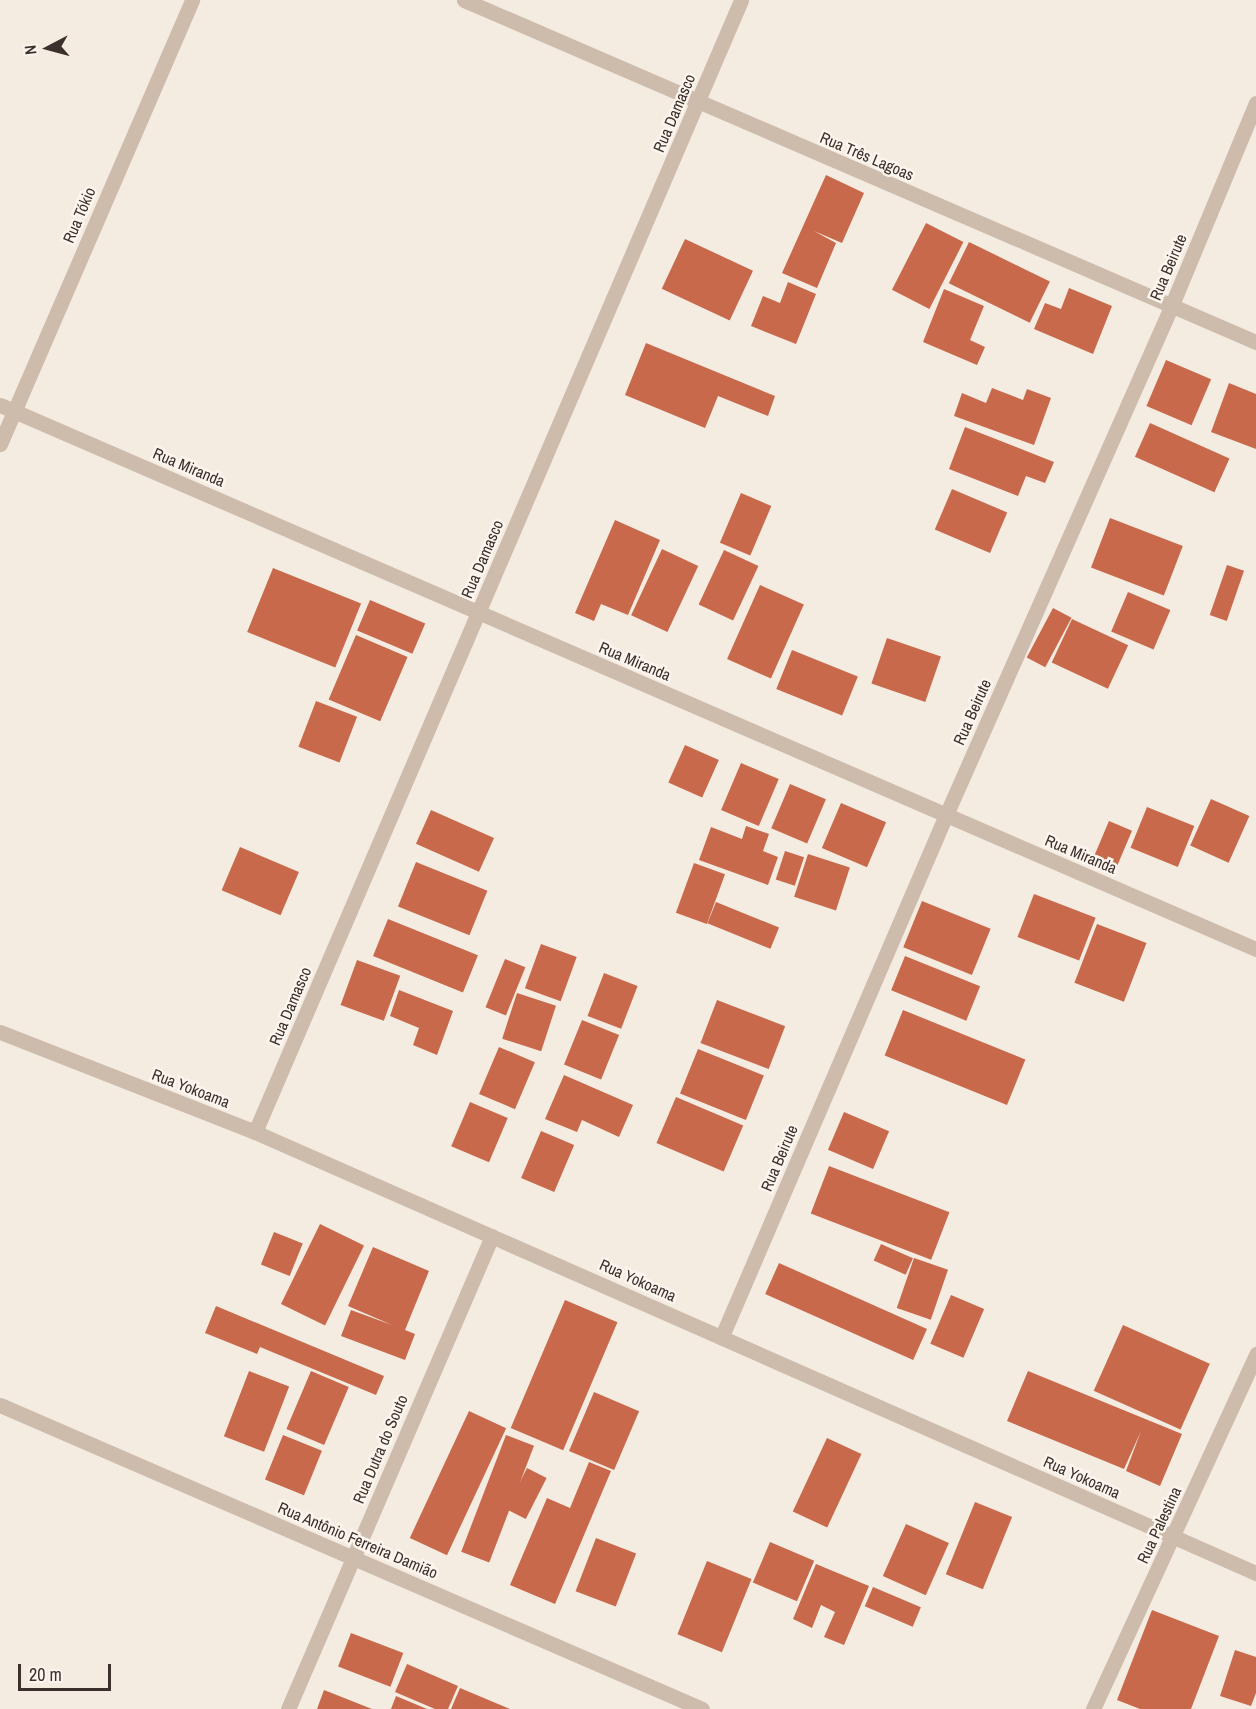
<!DOCTYPE html>
<html>
<head>
<meta charset="utf-8">
<style>
  body { margin:0 }
  #map { position:relative; width:1256px; height:1709px; overflow:hidden; background:#f4ebe1; font-family:"Archivo Narrow",sans-serif }
  div>[style] { position:absolute }
  .building>* { inset:0; background:#c8694b; transform-origin:0 0 }
  .minor>* { height:15px; margin:-7.5px; padding:0 7.5px; transform-origin:7.5px; border-radius:7.5px; background:#cdbbac }
  span { translate:-50% -50%; white-space:nowrap; text-align:center; line-height:1.15; -webkit-text-stroke:5px #fbf5ee; paint-order:stroke }
  .street-label { font-size:16px; color:#3b302b }
  .north { position:absolute; left:18px; top:18px; width:60px; height:60px; -webkit-text-stroke:4px #fbf5ee; paint-order:stroke; rotate:264deg; font-size:16px; font-weight:700; line-height:24px; text-align:center; color:#3b302b }
  .north::after { content:''; display:block; margin:auto; width:21px; height:27px; background:#3b302b; clip-path:polygon(50% 0,100% 100%,50% 72%,0 100%) }
  .scale { position:absolute; left:18px; top:1664px; width:93px; height:27px; box-sizing:border-box; border:3px solid #3b302b; border-top:0; padding-left:8px; font-size:18px; line-height:21px; white-space:nowrap; color:#3b302b; -webkit-text-stroke:4px #fbf5ee; paint-order:stroke }
</style>
</head>
<body>
<div id="map">
  <div class="building">
    <div style="clip-path:polygon(826px 175px,864px 193px,842px 243px,814px 231px,836px 243px,817px 288px,782px 273px)"></div>
    <div style="left:926px;top:223px;width:42px;height:75px;rotate:27deg"></div>
    <div style="left:685px;top:239px;width:75px;height:55px;rotate:25deg"></div>
    <div style="left:969px;top:242px;width:90px;height:46px;rotate:26deg"></div>
    <div style="clip-path:polygon(788px 282px,816px 294px,796px 344px,751px 326px,763px 296px,780px 303px)"></div>
    <div style="clip-path:polygon(1069px 288px,1112px 306px,1093px 354px,1034px 329px,1045px 303px,1061px 309px)"></div>
    <div style="clip-path:polygon(944px 289px,984px 306px,970px 340px,985px 347px,977px 365px,923px 342px)"></div>
    <div style="clip-path:polygon(646px 343px,775px 396px,768px 416px,718px 396px,705px 428px,625px 395px)"></div>
    <div style="left:1166px;top:360px;width:49px;height:50px;rotate:23deg"></div>
    <div style="clip-path:polygon(1229px 383px,1256px 394px,1256px 449px,1211px 432px)"></div>
    <div style="clip-path:polygon(992px 388px,1023px 400px,1027px 389px,1051px 398px,1034px 445px,954px 416px,962px 393px,986px 403px)"></div>
    <div style="left:1150px;top:423px;width:87px;height:37px;rotate:24deg"></div>
    <div style="clip-path:polygon(965px 427px,1054px 462px,1045px 483px,1026px 476px,1018px 496px,949px 469px)"></div>
    <div style="left:952px;top:489px;width:60px;height:44px;rotate:23deg"></div>
    <div style="left:741px;top:493px;width:33px;height:54px;rotate:23deg"></div>
    <div style="left:1110px;top:518px;width:78px;height:53px;rotate:21deg"></div>
    <div style="clip-path:polygon(615px 520px,660px 540px,628px 615px,601px 604px,594px 621px,575px 613px)"></div>
    <div style="left:662px;top:549px;width:40px;height:73px;rotate:25deg"></div>
    <div style="left:724px;top:550px;width:38px;height:60px;rotate:25deg"></div>
    <div style="left:1227px;top:565px;width:18px;height:53px;rotate:19deg"></div>
    <div style="left:273px;top:568px;width:95px;height:69px;rotate:22deg"></div>
    <div style="left:760px;top:585px;width:48px;height:81px;rotate:24deg"></div>
    <div style="left:1128px;top:592px;width:46px;height:43px;rotate:23deg"></div>
    <div style="left:370px;top:600px;width:60px;height:33px;rotate:23deg"></div>
    <div style="left:1053px;top:608px;width:21px;height:56px;rotate:28deg"></div>
    <div style="left:1072px;top:619px;width:62px;height:48px;rotate:25deg"></div>
    <div style="left:356px;top:635px;width:56px;height:70px;rotate:23deg"></div>
    <div style="left:887px;top:638px;width:57px;height:48px;rotate:19deg"></div>
    <div style="left:792px;top:650px;width:71px;height:42px;rotate:22deg"></div>
    <div style="left:316px;top:701px;width:44px;height:49px;rotate:21deg"></div>
    <div style="left:685px;top:745px;width:37px;height:41px;rotate:24deg"></div>
    <div style="left:741px;top:763px;width:41px;height:51px;rotate:23deg"></div>
    <div style="left:790px;top:784px;width:39px;height:48px;rotate:23deg"></div>
    <div style="left:1211px;top:799px;width:42px;height:51px;rotate:24deg"></div>
    <div style="left:841px;top:803px;width:49px;height:49px;rotate:23deg"></div>
    <div style="left:1147px;top:807px;width:51px;height:44px;rotate:22deg"></div>
    <div style="left:431px;top:810px;width:69px;height:37px;rotate:24deg"></div>
    <div style="left:1109px;top:821px;width:25px;height:42px;rotate:23deg"></div>
    <div style="clip-path:polygon(746px 826px,769px 834px,763px 851px,778px 857px,768px 885px,699px 860px,711px 827px,742px 839px)"></div>
    <div style="left:240px;top:847px;width:64px;height:47px;rotate:23deg"></div>
    <div style="left:785px;top:851px;width:20px;height:30px;rotate:18deg"></div>
    <div style="left:808px;top:854px;width:44px;height:45px;rotate:18deg"></div>
    <div style="left:416px;top:862px;width:77px;height:48px;rotate:22deg"></div>
    <div style="left:694px;top:863px;width:33px;height:53px;rotate:20deg"></div>
    <div style="left:1034px;top:894px;width:66px;height:46px;rotate:21deg"></div>
    <div style="left:922px;top:901px;width:74px;height:50px;rotate:22deg"></div>
    <div style="left:716px;top:902px;width:68px;height:23px;rotate:22deg"></div>
    <div style="left:388px;top:919px;width:97px;height:40px;rotate:22deg"></div>
    <div style="left:1097px;top:924px;width:53px;height:63px;rotate:21deg"></div>
    <div style="left:541px;top:944px;width:38px;height:47px;rotate:20deg"></div>
    <div style="left:905px;top:956px;width:81px;height:37px;rotate:22deg"></div>
    <div style="left:505px;top:959px;width:22px;height:52px;rotate:22deg"></div>
    <div style="left:357px;top:960px;width:46px;height:48px;rotate:20deg"></div>
    <div style="left:604px;top:973px;width:36px;height:46px;rotate:21deg"></div>
    <div style="clip-path:polygon(399px 990px,453px 1011px,437px 1055px,413px 1045px,419px 1028px,390px 1016px)"></div>
    <div style="left:517px;top:993px;width:41px;height:48px;rotate:18deg"></div>
    <div style="left:717px;top:1000px;width:73px;height:46px;rotate:21deg"></div>
    <div style="left:903px;top:1010px;width:132px;height:49px;rotate:22deg"></div>
    <div style="left:582px;top:1020px;width:40px;height:48px;rotate:22deg"></div>
    <div style="left:499px;top:1047px;width:39px;height:51px;rotate:23deg"></div>
    <div style="left:698px;top:1049px;width:71px;height:48px;rotate:22deg"></div>
    <div style="clip-path:polygon(564px 1075px,633px 1105px,619px 1137px,582px 1120px,577px 1132px,545px 1119px)"></div>
    <div style="left:676px;top:1097px;width:73px;height:50px;rotate:23deg"></div>
    <div style="left:470px;top:1102px;width:41px;height:48px;rotate:23deg"></div>
    <div style="left:844px;top:1112px;width:49px;height:41px;rotate:23deg"></div>
    <div style="left:541px;top:1131px;width:36px;height:51px;rotate:23deg"></div>
    <div style="left:829px;top:1166px;width:129px;height:51px;rotate:21deg"></div>
    <div style="left:320px;top:1224px;width:49px;height:89px;rotate:26deg"></div>
    <div style="left:274px;top:1232px;width:31px;height:35px;rotate:22deg"></div>
    <div style="left:881px;top:1244px;width:35px;height:18px;rotate:24deg"></div>
    <div style="clip-path:polygon(373px 1247px,429px 1271px,405px 1330px,415px 1334px,405px 1360px,341px 1336px,351px 1310px,392px 1325px,348px 1306px)"></div>
    <div style="left:914px;top:1258px;width:36px;height:53px;rotate:19deg"></div>
    <div style="left:779px;top:1263px;width:162px;height:34px;rotate:24deg"></div>
    <div style="left:951px;top:1295px;width:36px;height:53px;rotate:23deg"></div>
    <div style="left:565px;top:1300px;width:57px;height:139px;rotate:23deg"></div>
    <div style="clip-path:polygon(216px 1306px,384px 1376px,376px 1395px,260px 1347px,257px 1354px,205px 1333px)"></div>
    <div style="left:1123px;top:1325px;width:95px;height:72px;rotate:24deg"></div>
    <div style="left:249px;top:1371px;width:43px;height:70px;rotate:21deg"></div>
    <div style="left:311px;top:1371px;width:41px;height:63px;rotate:23deg"></div>
    <div style="clip-path:polygon(1028px 1371px,1182px 1434px,1160px 1486px,1126px 1471px,1141px 1431px,1124px 1469px,1007px 1421px)"></div>
    <div style="left:594px;top:1392px;width:49px;height:64px;rotate:23deg"></div>
    <div style="left:469px;top:1411px;width:41px;height:140px;rotate:25deg"></div>
    <div style="left:283px;top:1435px;width:42px;height:48px;rotate:22deg"></div>
    <div style="left:506px;top:1435px;width:30px;height:125px;rotate:21deg"></div>
    <div style="left:827px;top:1438px;width:38px;height:81px;rotate:25deg"></div>
    <div style="clip-path:polygon(589px 1462px,611px 1471px,555px 1604px,510px 1585px,547px 1498px,570px 1508px)"></div>
    <div style="left:527px;top:1468px;width:22px;height:46px;rotate:27deg"></div>
    <div style="left:975px;top:1502px;width:40px;height:78px;rotate:22deg"></div>
    <div style="left:906px;top:1524px;width:47px;height:57px;rotate:24deg"></div>
    <div style="left:596px;top:1538px;width:43px;height:57px;rotate:21deg"></div>
    <div style="left:770px;top:1542px;width:48px;height:44px;rotate:23deg"></div>
    <div style="left:707px;top:1561px;width:48px;height:79px;rotate:22deg"></div>
    <div style="clip-path:polygon(816px 1564px,869px 1586px,844px 1645px,824px 1637px,835px 1612px,821px 1605px,812px 1628px,793px 1619px)"></div>
    <div style="left:873px;top:1587px;width:52px;height:21px;rotate:23deg"></div>
    <div style="clip-path:polygon(1152px 1610px,1219px 1636px,1191px 1709px,1140px 1709px,1117px 1700px)"></div>
    <div style="left:351px;top:1633px;width:56px;height:36px;rotate:21deg"></div>
    <div style="clip-path:polygon(1235px 1650px,1256px 1657px,1256px 1693px,1251px 1706px,1220px 1696px)"></div>
    <div style="clip-path:polygon(407px 1664px,458px 1686px,448px 1709px,435px 1709px,395px 1692px)"></div>
    <div style="clip-path:polygon(460px 1688px,510px 1709px,451px 1709px)"></div>
    <div style="clip-path:polygon(324px 1690px,372px 1709px,317px 1709px)"></div>
    <div style="clip-path:polygon(396px 1696px,427px 1709px,391px 1709px)"></div>
  </div>
  <div class="minor">
    <div style="left:464px;top:0;width:863px;rotate:23.36deg"></div>
    <div style="left:0;top:405px;width:1369px;rotate:23.42deg"></div>
    <div style="left:0;top:444px;width:484px;rotate:-66.6deg"></div>
    <div style="left:0;top:1032px;width:274px;rotate:21.4deg"></div>
    <div style="left:255px;top:1132px;width:1094px;rotate:23.78deg"></div>
    <div style="left:255px;top:1132px;width:1232px;rotate:-66.76deg"></div>
    <div style="left:722px;top:1336px;width:567px;rotate:-66.74deg"></div>
    <div style="left:946px;top:815px;width:556px;rotate:-66.11deg"></div>
    <div style="left:1171px;top:307px;width:221px;rotate:-67.4deg"></div>
    <div style="left:0;top:1405px;width:765px;rotate:23.41deg"></div>
    <div style="left:288px;top:1709px;width:515px;rotate:-66.67deg"></div>
    <div style="left:1093px;top:1709px;width:391px;rotate:-65.3deg"></div>
  </div>
  <div class="street-label">
    <span style="left:674px;top:113px;rotate:-67deg">Rua Damasco</span>
    <span style="left:867px;top:156px;rotate:23deg">Rua Três Lagoas</span>
    <span style="left:79px;top:215px;rotate:-67deg">Rua Tókio</span>
    <span style="left:1168px;top:267px;rotate:-67deg">Rua Beirute</span>
    <span style="left:189px;top:467px;rotate:23deg">Rua Miranda</span>
    <span style="left:482px;top:559px;rotate:-67deg">Rua Damasco</span>
    <span style="left:635px;top:661px;rotate:23deg">Rua Miranda</span>
    <span style="left:972px;top:712px;rotate:-66deg">Rua Beirute</span>
    <span style="left:1081px;top:854px;rotate:23deg">Rua Miranda</span>
    <span style="left:290px;top:1006px;rotate:-67deg">Rua Damasco</span>
    <span style="left:191px;top:1088px;rotate:21deg">Rua Yokoama</span>
    <span style="left:779px;top:1158px;rotate:-67deg">Rua Beirute</span>
    <span style="left:638px;top:1280px;rotate:24deg">Rua Yokoama</span>
    <span style="left:380px;top:1449px;rotate:-67deg">Rua Dutra do Souto</span>
    <span style="left:1082px;top:1477px;rotate:24deg">Rua Yokoama</span>
    <span style="left:1159px;top:1525px;rotate:-65deg">Rua Palestina</span>
    <span style="left:358px;top:1540px;rotate:23deg">Rua Antônio Ferreira Damião</span>
  </div>
  <div class="north">N</div>
  <div class="scale">20 m</div>
</div>
</body>
</html>
